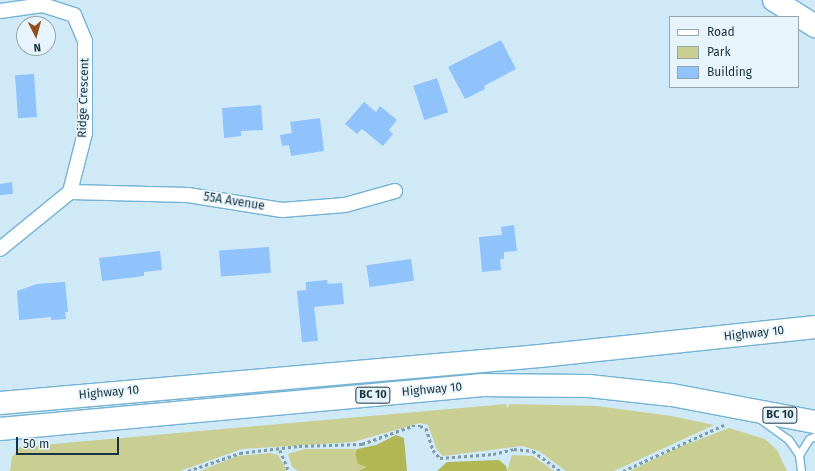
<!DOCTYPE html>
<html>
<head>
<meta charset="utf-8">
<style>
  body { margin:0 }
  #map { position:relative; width:815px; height:471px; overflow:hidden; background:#d0e9f7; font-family:"Fira Sans",sans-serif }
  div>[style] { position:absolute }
  .green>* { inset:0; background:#c9ce93 }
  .forest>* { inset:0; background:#b1b755 }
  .building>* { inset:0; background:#90c2fc; transform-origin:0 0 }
  .path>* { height:2.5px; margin-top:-1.25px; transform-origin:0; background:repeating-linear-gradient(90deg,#8099a7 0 3px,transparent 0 6px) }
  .roads { filter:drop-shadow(1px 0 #74b3d4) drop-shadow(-1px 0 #74b3d4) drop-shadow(0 1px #74b3d4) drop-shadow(0 -1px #74b3d4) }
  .lane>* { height:7px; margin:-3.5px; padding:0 3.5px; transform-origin:3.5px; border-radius:3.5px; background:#fff }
  .street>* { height:14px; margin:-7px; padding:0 7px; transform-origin:7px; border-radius:7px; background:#fff }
  .primary>* { height:22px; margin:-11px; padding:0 11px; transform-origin:11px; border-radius:11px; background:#fff }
  .highway>* { height:22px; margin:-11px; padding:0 11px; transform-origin:11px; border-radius:11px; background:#fff }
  span { translate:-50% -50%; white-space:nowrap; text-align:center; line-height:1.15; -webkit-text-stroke:3.5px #e8f4fb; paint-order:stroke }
  .shield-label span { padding:1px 3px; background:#e8f4fb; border:1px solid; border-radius:3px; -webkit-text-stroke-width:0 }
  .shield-label { font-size:11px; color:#193340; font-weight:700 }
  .street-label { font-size:12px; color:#193340 }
  .legend { position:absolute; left:669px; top:16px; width:130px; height:72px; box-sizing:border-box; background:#e8f4fb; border:1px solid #95a7b0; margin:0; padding:5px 7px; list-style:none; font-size:12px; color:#193340 }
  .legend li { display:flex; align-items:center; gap:8px; height:20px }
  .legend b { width:20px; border:1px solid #95a7b0 }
  .north { position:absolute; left:16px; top:16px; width:40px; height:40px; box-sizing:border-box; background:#e8f4fb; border:1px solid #95a7b0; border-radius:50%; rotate:174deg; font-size:11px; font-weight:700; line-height:16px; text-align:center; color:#193340 }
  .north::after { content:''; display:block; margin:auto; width:14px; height:18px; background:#924f20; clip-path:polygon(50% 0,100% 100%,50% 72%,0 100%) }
  .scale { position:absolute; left:16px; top:437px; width:103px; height:18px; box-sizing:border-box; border:2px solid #193340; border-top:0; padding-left:5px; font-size:12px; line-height:14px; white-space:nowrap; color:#193340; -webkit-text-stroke:3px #e8f4fb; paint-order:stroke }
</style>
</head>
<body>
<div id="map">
  <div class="green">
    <div style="clip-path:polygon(506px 404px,507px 408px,510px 404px,597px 406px,671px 416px,714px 425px,614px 471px,566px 471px,539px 451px,522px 446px,443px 456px,437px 450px,428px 425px,420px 423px,353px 442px,242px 449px,180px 471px,10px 471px,12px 457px,20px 447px)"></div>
    <div style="clip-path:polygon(729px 428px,765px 439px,777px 450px,787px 471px,630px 471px,677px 448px)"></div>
    <div style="clip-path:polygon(304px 449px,357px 449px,355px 454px,367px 467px,358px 471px,298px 471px,292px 467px,288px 454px)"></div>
    <div style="clip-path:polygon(270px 453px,278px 455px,287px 471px,200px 471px,237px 456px)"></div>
    <div style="clip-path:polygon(512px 455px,533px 456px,554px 471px,507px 471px)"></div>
  </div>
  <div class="forest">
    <div style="clip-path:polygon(396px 435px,404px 438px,407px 471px,358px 471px,367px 467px,358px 464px,355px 454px,357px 449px,376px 445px)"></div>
    <div style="clip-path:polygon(499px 460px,506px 466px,507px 471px,437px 471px,447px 462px)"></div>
  </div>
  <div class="building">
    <div style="clip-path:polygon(501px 40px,516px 69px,484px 86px,485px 89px,465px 99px,448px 67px)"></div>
    <div style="left:34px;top:74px;width:43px;height:19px;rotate:86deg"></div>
    <div style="left:437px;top:78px;width:36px;height:25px;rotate:72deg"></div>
    <div style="clip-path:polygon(364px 102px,376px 112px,380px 106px,397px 120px,389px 130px,393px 134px,383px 146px,362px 129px,357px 134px,345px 124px)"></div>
    <div style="clip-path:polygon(261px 105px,263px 130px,241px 131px,241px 136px,224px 138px,222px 108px)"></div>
    <div style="clip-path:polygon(320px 118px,324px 151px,291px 156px,289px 145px,282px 146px,280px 135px,292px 133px,290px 122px)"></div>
    <div style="clip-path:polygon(12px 182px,13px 194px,0 195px,0 184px)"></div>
    <div style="clip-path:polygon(514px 225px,517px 251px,504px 252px,504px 259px,500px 259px,501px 270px,482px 272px,479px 237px,502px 235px,501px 227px)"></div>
    <div style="left:269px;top:247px;width:26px;height:50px;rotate:86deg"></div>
    <div style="clip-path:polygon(160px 251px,162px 270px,144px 272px,144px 276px,102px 281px,99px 258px)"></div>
    <div style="left:411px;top:259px;width:22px;height:45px;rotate:82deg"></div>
    <div style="clip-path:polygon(327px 280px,328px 284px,342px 283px,344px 304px,314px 307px,318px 341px,302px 342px,297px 291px,306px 290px,306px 282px)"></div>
    <div style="clip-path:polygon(65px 282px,68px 312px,65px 312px,66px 319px,51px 320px,51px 317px,19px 320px,17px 291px,37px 284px)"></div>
  </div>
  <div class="path">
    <div style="left:280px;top:450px;width:23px;rotate:67deg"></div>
    <div style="left:188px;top:471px;width:55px;rotate:-19.1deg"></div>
    <div style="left:240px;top:453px;width:59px;rotate:-6.8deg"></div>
    <div style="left:299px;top:446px;width:63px;rotate:-1.8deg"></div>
    <div style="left:362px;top:444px;width:53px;rotate:-19.8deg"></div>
    <div style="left:412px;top:426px;width:8px"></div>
    <div style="left:420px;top:426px;width:6px;rotate:18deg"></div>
    <div style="left:426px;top:428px;width:23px;rotate:72deg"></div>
    <div style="left:433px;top:450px;width:11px;rotate:49deg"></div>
    <div style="left:440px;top:458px;width:53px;rotate:-4.3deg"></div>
    <div style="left:493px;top:454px;width:22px;rotate:-13deg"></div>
    <div style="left:514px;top:449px;width:19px;rotate:6deg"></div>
    <div style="left:533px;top:451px;width:34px;rotate:36deg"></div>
    <div style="left:623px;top:471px;width:111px;rotate:-24.5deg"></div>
  </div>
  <div class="roads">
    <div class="lane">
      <div style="left:760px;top:419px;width:34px;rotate:36deg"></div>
      <div style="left:788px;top:439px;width:19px;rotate:55deg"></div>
      <div style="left:799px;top:455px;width:16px;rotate:83deg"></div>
      <div style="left:799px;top:455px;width:19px;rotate:-58deg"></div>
      <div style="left:809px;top:439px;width:7px;rotate:-27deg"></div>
    </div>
    <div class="street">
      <div style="left:0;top:11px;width:43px;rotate:-7.9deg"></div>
      <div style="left:43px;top:5px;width:33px;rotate:18deg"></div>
      <div style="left:74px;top:15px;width:28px;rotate:67deg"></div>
      <div style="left:85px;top:41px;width:92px;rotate:90deg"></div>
      <div style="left:85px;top:133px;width:61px;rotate:104.3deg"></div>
      <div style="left:70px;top:192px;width:90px;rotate:140.8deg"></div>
      <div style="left:70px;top:192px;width:118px;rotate:1.5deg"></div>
      <div style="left:188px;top:195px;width:95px;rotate:9.1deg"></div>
      <div style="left:282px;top:210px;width:63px;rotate:-4.5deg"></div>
      <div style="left:345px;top:205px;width:52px;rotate:-15.6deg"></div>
    </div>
    <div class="primary">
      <div style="left:774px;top:0;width:49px;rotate:32.4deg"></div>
    </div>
    <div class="highway">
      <div style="left:0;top:403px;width:542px;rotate:-4.97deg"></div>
      <div style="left:540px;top:356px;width:277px;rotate:-6deg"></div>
      <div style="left:0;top:429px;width:485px;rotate:-5.2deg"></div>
      <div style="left:483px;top:385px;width:106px;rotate:0.5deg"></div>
      <div style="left:589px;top:386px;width:83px;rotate:6.2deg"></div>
      <div style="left:672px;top:395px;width:146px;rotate:10.7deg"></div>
    </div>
  </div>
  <div class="shield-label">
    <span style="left:373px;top:395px">BC 10</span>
    <span style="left:780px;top:415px">BC 10</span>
  </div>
  <div class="street-label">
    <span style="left:84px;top:98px;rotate:-88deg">Ridge Crescent</span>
    <span style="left:234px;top:202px;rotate:9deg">55A Avenue</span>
    <span style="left:754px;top:334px;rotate:-6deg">Highway 10</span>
    <span style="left:432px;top:390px;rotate:-5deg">Highway 10</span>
    <span style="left:109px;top:393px;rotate:-5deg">Highway 10</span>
  </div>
  <ul class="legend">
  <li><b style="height:5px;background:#fff"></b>Road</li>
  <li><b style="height:11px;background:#c9ce93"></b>Park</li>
  <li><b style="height:11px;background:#90c2fc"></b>Building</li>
  </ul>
  <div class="north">N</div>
  <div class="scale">50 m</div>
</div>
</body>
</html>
